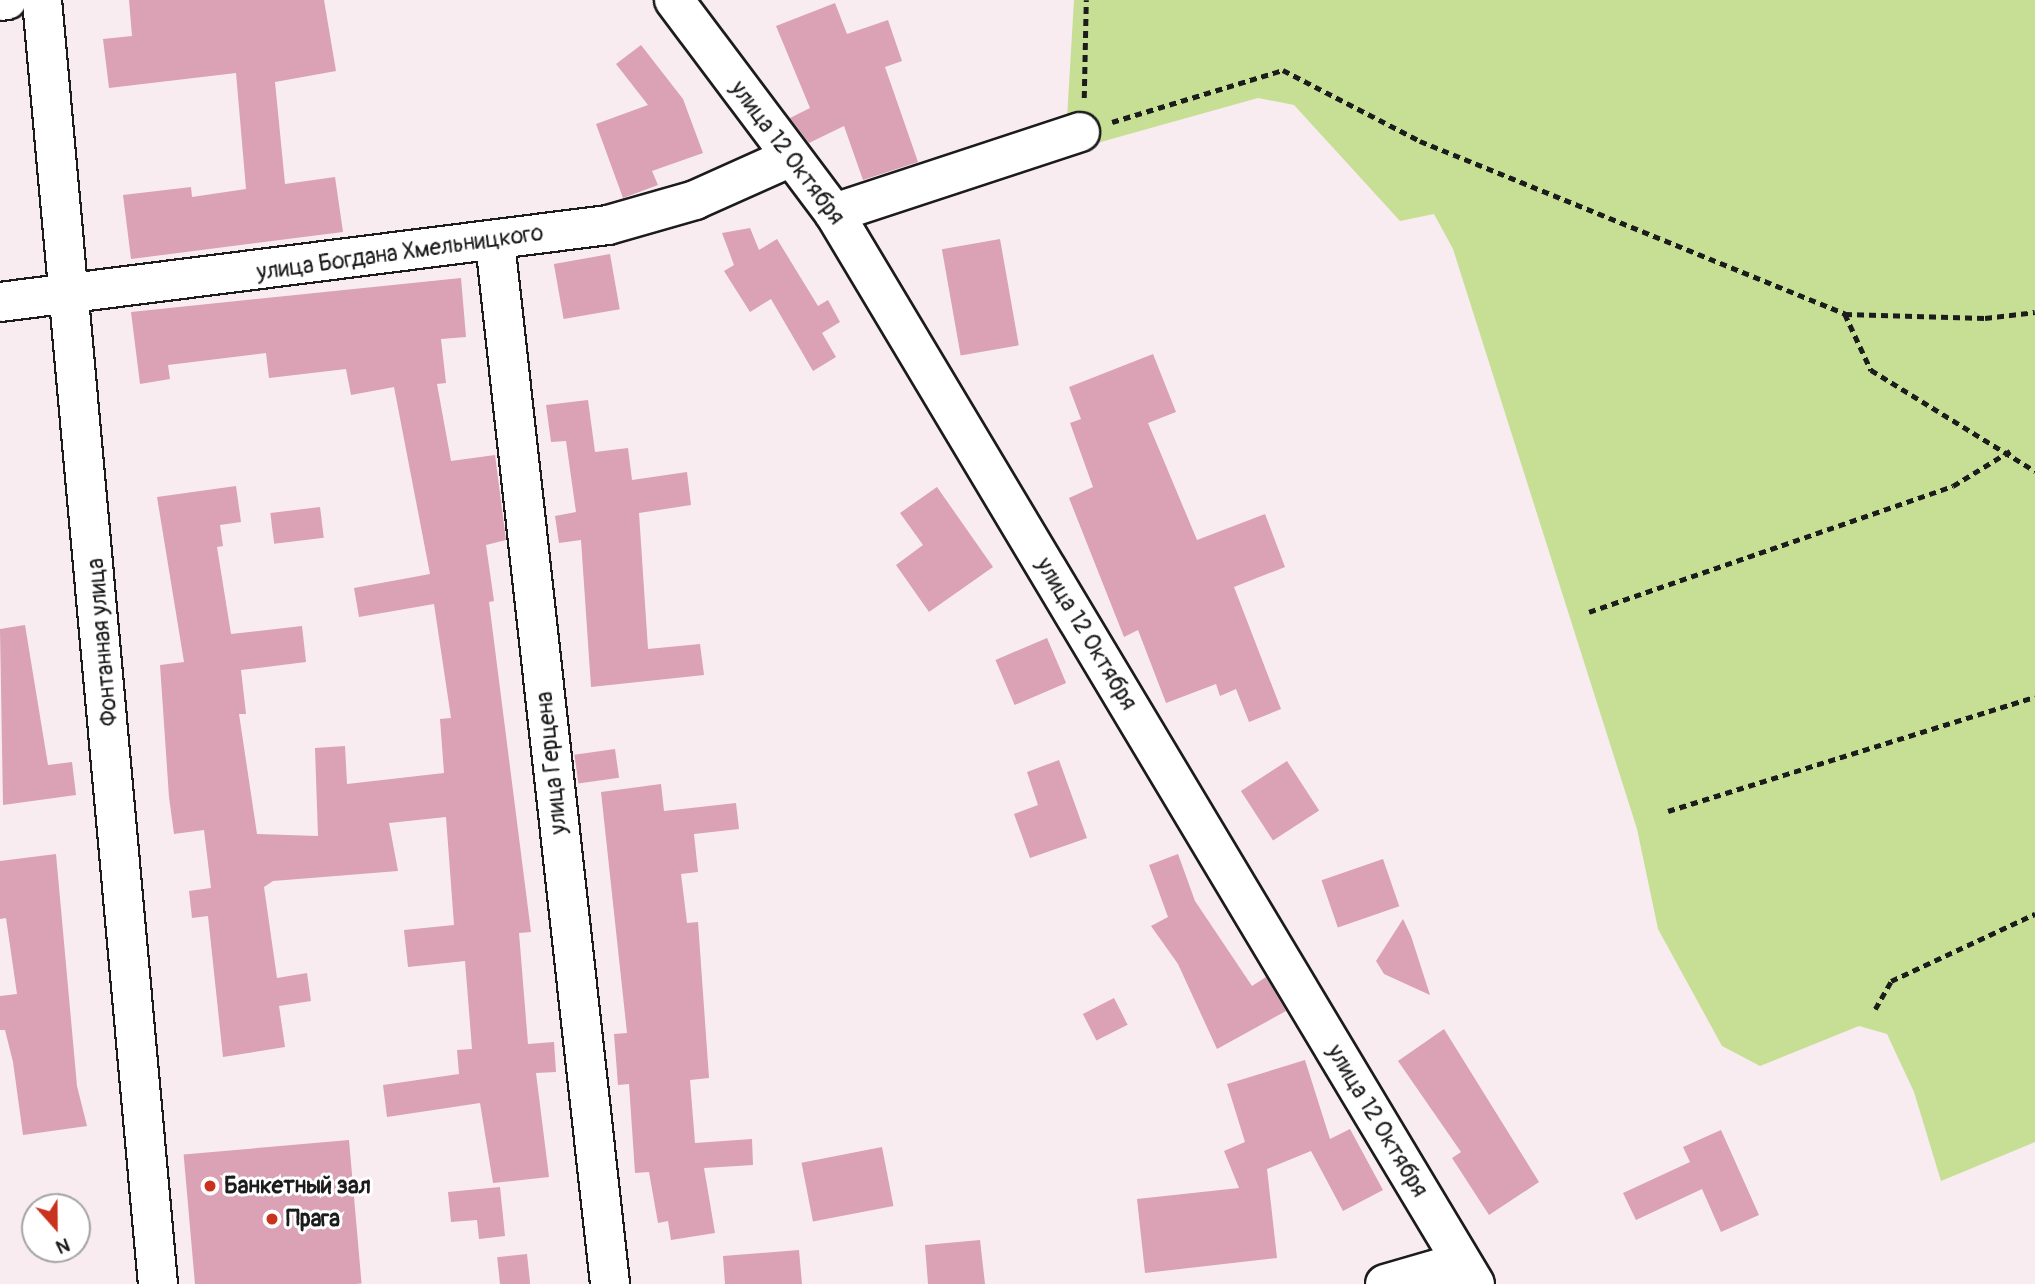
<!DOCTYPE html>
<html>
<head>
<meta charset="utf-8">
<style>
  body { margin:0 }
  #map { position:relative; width:2035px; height:1284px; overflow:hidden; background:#f8ecf0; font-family:Pangolin,sans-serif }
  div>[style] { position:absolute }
  .green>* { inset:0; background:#c6df95 }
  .building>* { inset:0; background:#daa2b4; transform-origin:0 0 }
  .path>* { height:4.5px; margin-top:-2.25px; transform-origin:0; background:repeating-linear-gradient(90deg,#1c1c1c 0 7px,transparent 0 12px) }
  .roads { filter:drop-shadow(2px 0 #1c1c1c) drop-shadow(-2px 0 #1c1c1c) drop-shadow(0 2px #1c1c1c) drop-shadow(0 -2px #1c1c1c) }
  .minor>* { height:38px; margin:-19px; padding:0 19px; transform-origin:19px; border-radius:19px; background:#fff }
  .dots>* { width:19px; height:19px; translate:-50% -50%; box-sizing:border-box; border:4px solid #fff; border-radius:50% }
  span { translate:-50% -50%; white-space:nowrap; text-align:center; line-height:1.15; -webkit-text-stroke:6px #fff; paint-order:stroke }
  .street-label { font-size:23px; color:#1c1c1c }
  .poi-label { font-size:23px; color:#1c1c1c; font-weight:700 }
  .left { translate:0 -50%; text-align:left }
  .north { position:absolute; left:21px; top:1193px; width:70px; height:70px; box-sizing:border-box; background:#fff; border:2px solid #a4a4a4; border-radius:50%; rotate:159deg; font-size:19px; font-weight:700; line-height:28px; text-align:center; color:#1c1c1c }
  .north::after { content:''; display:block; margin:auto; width:24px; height:32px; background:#c8321e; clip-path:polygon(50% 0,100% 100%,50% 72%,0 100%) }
</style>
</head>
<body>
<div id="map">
  <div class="green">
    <div style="clip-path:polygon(1074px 0,2035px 0,2035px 1142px,1941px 1181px,1914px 1092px,1887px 1034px,1859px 1026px,1760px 1066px,1722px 1046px,1658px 929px,1637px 829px,1453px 249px,1434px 214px,1400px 221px,1294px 105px,1258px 98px,1065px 152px)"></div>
  </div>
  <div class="building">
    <div style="clip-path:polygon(129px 0,324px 0,336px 71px,275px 82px,285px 184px,335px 177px,343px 232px,131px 259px,123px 195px,191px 187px,192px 197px,246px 189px,236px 73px,109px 88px,103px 39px,132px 36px)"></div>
    <div style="clip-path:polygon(835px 3px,847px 34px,888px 20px,902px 61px,885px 67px,918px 162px,863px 180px,844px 126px,809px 143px,790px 118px,810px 108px,776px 26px)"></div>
    <div style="clip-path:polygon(641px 45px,683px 99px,703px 153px,652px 171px,658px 185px,623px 198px,596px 124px,648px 105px,616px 64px)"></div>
    <div style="clip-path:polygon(750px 228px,759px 250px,777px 239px,818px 306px,828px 300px,840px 322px,822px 333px,836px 357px,813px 371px,771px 299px,750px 312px,724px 271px,734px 265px,722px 233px)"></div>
    <div style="left:1000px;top:239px;width:108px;height:59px;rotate:80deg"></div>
    <div style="left:610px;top:254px;width:56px;height:57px;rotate:80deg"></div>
    <div style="clip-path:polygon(461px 278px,466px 337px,441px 339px,446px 383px,437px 384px,451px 461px,495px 455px,506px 540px,486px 545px,494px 601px,489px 602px,531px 932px,519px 933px,528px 1044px,554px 1042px,556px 1072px,536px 1073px,549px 1177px,493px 1183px,480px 1103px,387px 1117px,383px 1085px,459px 1074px,457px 1050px,472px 1049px,465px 961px,408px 967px,404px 930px,454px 925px,446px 817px,389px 823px,398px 871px,273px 881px,264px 887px,277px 978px,307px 973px,311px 1001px,279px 1006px,285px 1047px,223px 1057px,208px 916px,192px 918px,189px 891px,211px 888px,204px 830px,174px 834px,169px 797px,160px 665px,184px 662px,157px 497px,236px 486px,241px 522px,220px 525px,223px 546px,217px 547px,231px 634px,302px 626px,306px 662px,241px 670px,246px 714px,239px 714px,257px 834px,318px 836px,315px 748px,345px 746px,347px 784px,444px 773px,440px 719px,451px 718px,434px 604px,359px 617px,354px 588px,430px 574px,394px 387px,351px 395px,346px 369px,269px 378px,266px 353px,168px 365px,170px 379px,140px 384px,131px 312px)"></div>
    <div style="clip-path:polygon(1153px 354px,1176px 412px,1148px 423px,1197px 540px,1265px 514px,1285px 567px,1234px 587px,1281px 709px,1249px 722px,1236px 689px,1220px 696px,1216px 684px,1166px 703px,1138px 630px,1124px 637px,1069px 498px,1093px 487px,1070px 423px,1081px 419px,1069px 387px)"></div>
    <div style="clip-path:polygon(588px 400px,595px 452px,628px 448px,632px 480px,687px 472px,691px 505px,639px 513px,648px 649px,700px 644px,704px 675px,591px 687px,581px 540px,559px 543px,555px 516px,576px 512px,566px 441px,551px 442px,546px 405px)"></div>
    <div style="clip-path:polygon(937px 487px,993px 567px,929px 612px,896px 565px,923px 545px,900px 513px)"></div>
    <div style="left:320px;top:507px;width:31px;height:50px;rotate:83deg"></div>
    <div style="clip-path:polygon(25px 625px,48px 765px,72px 762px,76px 795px,3px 805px,0 629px)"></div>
    <div style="left:1047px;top:638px;width:49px;height:56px;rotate:67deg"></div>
    <div style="left:615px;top:749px;width:29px;height:41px;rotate:82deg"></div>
    <div style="clip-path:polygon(1059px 760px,1087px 838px,1030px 858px,1014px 814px,1038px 805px,1027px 772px)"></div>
    <div style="left:1287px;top:761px;width:59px;height:55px;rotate:57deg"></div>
    <div style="clip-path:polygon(661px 784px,664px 811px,736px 803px,739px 829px,694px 834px,698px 872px,681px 874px,687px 923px,698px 922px,709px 1078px,690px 1080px,695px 1143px,752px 1139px,753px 1165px,704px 1168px,715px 1233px,671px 1240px,668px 1221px,658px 1223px,649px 1172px,635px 1173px,629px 1084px,618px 1085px,614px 1034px,627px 1033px,601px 792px)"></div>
    <div style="clip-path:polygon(56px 854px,77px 1086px,87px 1126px,23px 1135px,13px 1062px,5px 1030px,0 1030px,0 996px,17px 994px,6px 918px,0 919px,0 861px)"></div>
    <div style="clip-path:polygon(1178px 854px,1195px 901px,1252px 986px,1266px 977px,1286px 1011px,1217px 1049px,1178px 964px,1151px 926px,1168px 917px,1149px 865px)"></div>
    <div style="left:1383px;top:859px;width:50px;height:65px;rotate:71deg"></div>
    <div style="clip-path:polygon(1403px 919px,1411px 936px,1430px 995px,1384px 974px,1376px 961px)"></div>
    <div style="left:1114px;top:998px;width:30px;height:35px;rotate:63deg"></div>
    <div style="clip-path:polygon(1444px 1029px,1539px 1182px,1489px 1215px,1452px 1158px,1461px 1152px,1398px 1061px)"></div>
    <div style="clip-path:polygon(1305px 1060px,1330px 1139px,1350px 1129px,1383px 1190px,1343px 1211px,1311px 1151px,1267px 1169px,1277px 1258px,1145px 1273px,1137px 1199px,1239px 1188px,1224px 1151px,1245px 1142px,1227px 1084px)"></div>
    <div style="clip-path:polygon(1721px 1130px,1759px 1215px,1721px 1232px,1702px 1189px,1636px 1220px,1623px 1193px,1690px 1162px,1683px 1147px)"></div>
    <div style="left:349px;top:1140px;width:144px;height:166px;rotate:85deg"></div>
    <div style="left:882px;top:1147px;width:60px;height:82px;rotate:79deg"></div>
    <div style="clip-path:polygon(500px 1187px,505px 1236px,479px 1239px,477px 1220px,451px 1222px,448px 1192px)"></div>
    <div style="clip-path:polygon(980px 1240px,985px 1284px,928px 1284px,925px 1245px)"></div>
    <div style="clip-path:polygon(799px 1250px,802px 1284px,725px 1284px,723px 1256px)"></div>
    <div style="left:527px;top:1254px;width:30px;height:30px;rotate:84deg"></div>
  </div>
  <div class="path">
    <div style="left:1084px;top:98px;width:98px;rotate:-88.8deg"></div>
    <div style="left:1112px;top:122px;width:179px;rotate:-16.9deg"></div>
    <div style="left:1283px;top:70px;width:154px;rotate:27.4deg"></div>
    <div style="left:1420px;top:141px;width:459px;rotate:22.1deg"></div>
    <div style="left:1845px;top:314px;width:140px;rotate:1.6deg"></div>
    <div style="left:1985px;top:318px;width:50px;rotate:-6.8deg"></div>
    <div style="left:1845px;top:314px;width:62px;rotate:65.1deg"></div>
    <div style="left:1871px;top:370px;width:193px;rotate:31.6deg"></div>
    <div style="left:1589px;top:612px;width:385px;rotate:-19.1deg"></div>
    <div style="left:1953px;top:486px;width:67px;rotate:-31.6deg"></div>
    <div style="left:1668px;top:811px;width:384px;rotate:-17.3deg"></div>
    <div style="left:1875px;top:1009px;width:32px;rotate:-60deg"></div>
    <div style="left:1891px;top:981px;width:159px;rotate:-25deg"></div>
  </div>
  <div class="roads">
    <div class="minor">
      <div style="left:42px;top:0;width:1289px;rotate:84.84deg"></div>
      <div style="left:674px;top:0;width:266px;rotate:53.1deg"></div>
      <div style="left:834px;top:213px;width:1248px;rotate:59.1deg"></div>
      <div style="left:0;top:1px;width:7px;rotate:-8deg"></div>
      <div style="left:834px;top:213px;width:259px;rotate:-18.2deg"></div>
      <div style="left:495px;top:242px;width:1048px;rotate:83.7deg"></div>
      <div style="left:0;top:302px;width:613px;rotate:-7.22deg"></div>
      <div style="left:608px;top:225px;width:91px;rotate:-16deg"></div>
      <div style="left:695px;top:200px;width:103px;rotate:-24.1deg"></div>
      <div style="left:1385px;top:1284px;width:79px;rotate:-16.1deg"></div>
    </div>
  </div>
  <div class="dots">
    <div style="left:210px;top:1186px;background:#c8321e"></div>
    <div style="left:272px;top:1219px;background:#c8321e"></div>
  </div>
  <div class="street-label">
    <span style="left:787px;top:153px;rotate:53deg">улица 12 Октября</span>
    <span style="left:400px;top:253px;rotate:-8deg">улица Богдана Хмельницкого</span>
    <span style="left:1086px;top:634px;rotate:59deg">улица 12 Октября</span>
    <span style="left:103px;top:642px;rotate:-95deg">Фонтанная улица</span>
    <span style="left:552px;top:763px;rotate:-96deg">улица Герцена</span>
    <span style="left:1377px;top:1121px;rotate:59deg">улица 12 Октября</span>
  </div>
  <div class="poi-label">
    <span class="left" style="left:224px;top:1186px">Банкетный зал</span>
    <span class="left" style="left:286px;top:1219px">Прага</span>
  </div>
  <div class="north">N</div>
</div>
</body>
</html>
